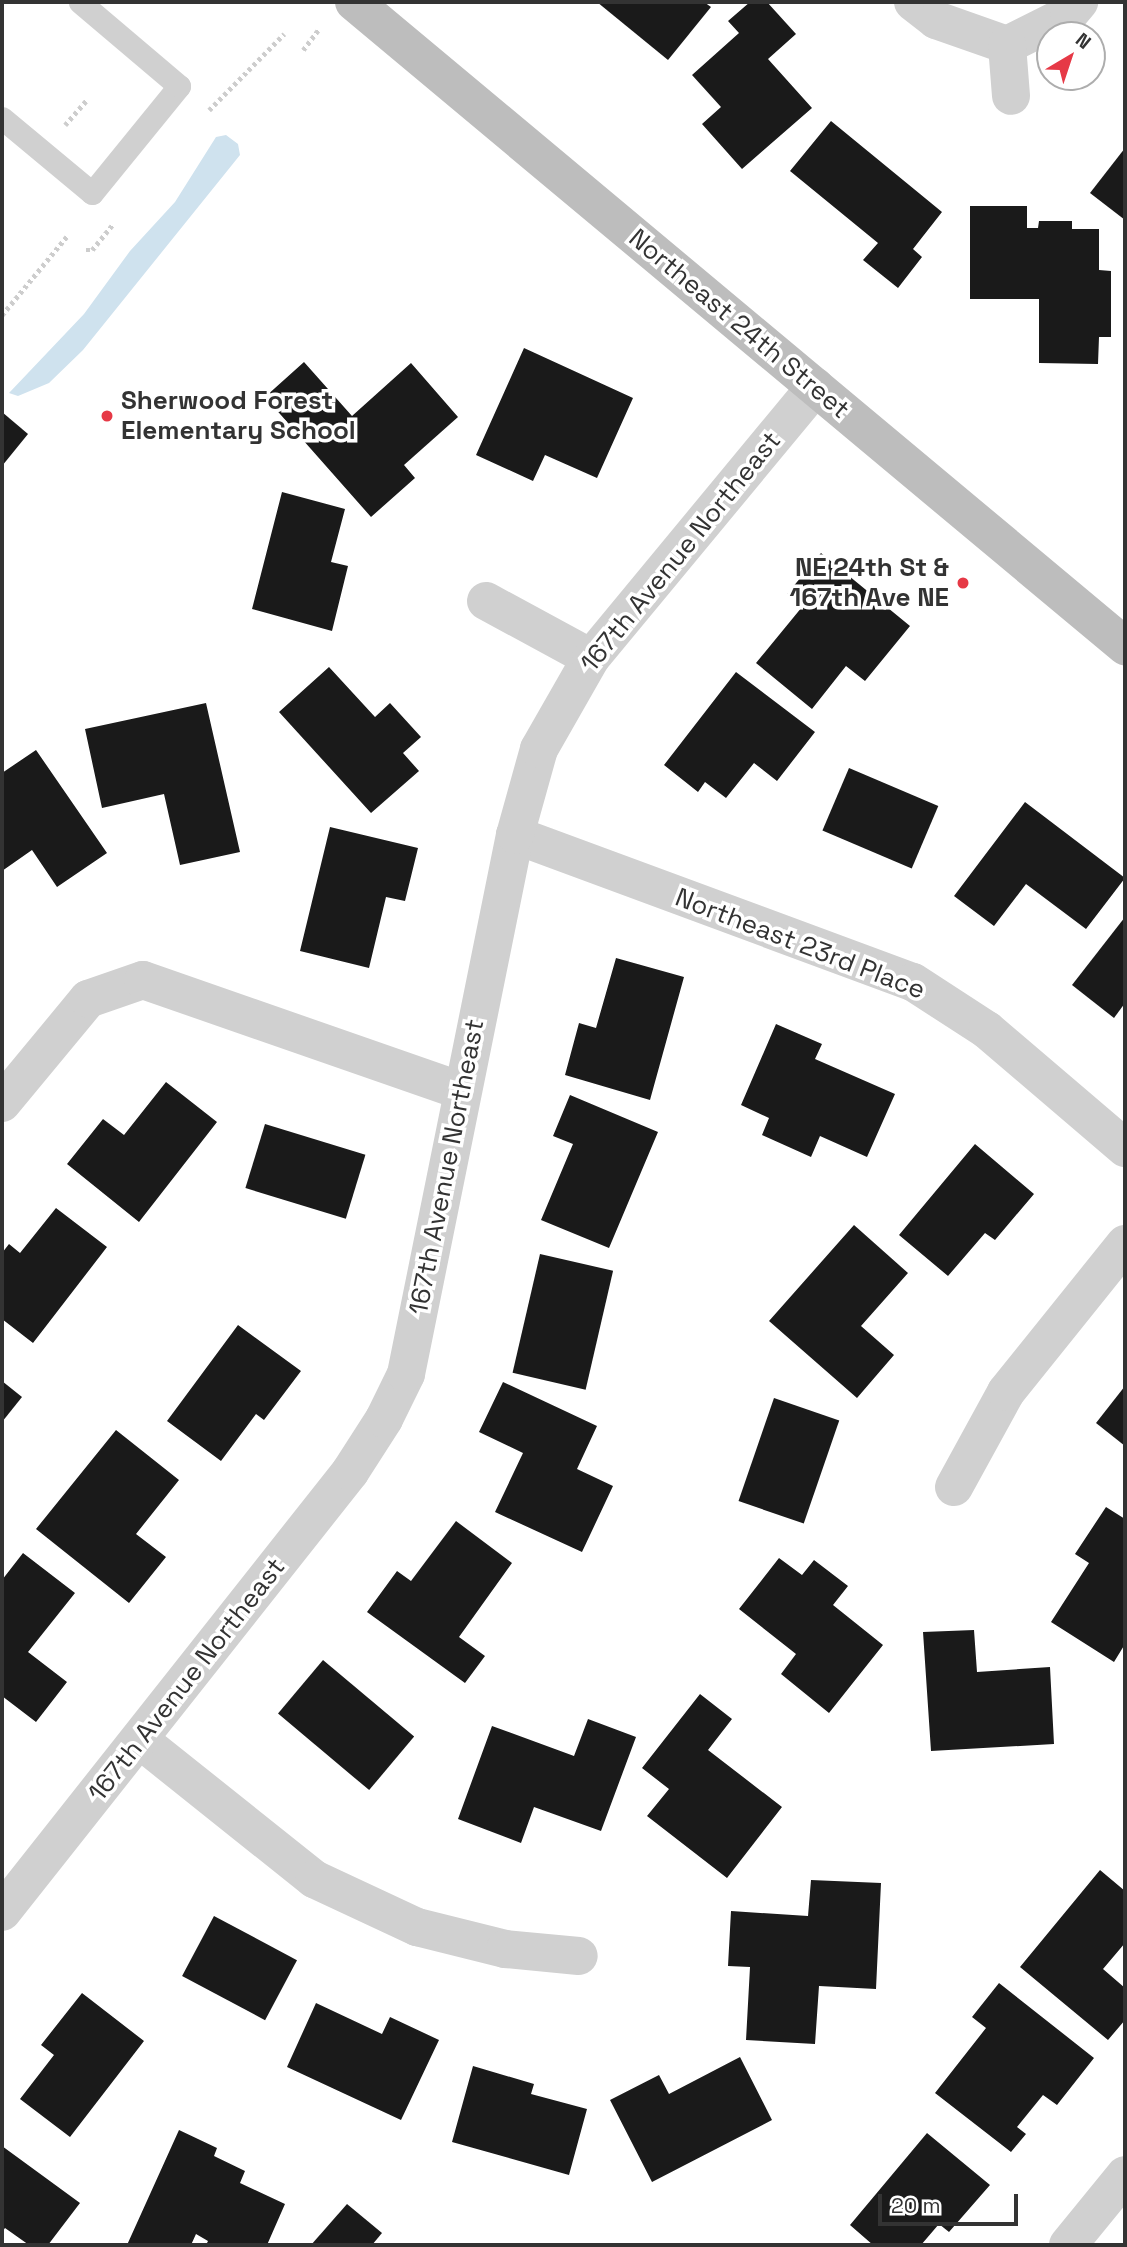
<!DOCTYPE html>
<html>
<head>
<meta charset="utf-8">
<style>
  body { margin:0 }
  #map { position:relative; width:1127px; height:2247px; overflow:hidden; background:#fff; font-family:"Space Grotesk",sans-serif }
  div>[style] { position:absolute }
  .water>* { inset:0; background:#cfe2ee }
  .building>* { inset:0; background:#1a1a1a; transform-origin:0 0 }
  .path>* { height:4.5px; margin-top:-2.25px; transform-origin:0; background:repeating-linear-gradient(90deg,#cdcdcd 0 3.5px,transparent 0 7px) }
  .service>* { height:23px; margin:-11.5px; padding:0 11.5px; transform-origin:11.5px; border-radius:11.5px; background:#d0d0d0 }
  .minor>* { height:38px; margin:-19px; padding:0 19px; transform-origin:19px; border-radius:19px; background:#d0d0d0 }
  .secondary>* { height:38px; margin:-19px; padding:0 19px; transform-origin:19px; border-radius:19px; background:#bdbdbd }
  .dots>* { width:19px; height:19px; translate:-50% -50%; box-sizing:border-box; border:4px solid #fff; border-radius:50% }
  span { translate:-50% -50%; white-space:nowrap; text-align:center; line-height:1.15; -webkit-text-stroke:7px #fff; paint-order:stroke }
  .street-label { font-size:26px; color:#333 }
  .poi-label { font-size:26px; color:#333; font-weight:700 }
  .left { translate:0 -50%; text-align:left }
  .right { translate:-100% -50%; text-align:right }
  .frame { position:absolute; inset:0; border:4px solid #333; pointer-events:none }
  .north { position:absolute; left:1036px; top:21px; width:70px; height:70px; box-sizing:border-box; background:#fff; border:2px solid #adadad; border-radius:50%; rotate:39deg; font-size:19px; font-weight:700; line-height:28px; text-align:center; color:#333 }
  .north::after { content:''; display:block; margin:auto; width:24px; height:32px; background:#e63946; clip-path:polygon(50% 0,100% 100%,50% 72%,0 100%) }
  .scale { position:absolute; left:878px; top:2194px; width:140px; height:32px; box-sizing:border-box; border:4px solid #333; border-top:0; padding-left:9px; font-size:21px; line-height:24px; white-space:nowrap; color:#333; -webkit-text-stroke:5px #fff; paint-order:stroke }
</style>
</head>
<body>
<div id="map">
  <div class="water">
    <div style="clip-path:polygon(226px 135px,238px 144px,240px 155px,83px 350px,49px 383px,18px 396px,9px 393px,84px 314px,130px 251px,175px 202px,216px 137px)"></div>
  </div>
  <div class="building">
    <div style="clip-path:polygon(597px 2px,704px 2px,711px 7px,668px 60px)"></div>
    <div style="clip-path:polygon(750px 2px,767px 2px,796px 34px,768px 59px,812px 108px,742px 169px,702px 124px,721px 107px,692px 75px,739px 33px,728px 21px)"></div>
    <div style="clip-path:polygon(831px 121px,942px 212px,913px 249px,922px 257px,898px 288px,863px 260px,878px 243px,790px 171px)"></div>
    <div style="clip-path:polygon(1125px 148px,1125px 220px,1090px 193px)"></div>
    <div style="clip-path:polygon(970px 206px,1027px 206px,1027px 228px,1038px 228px,1039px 221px,1072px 221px,1072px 229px,1099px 229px,1099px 270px,1111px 271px,1111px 337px,1099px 337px,1098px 364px,1039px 363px,1039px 299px,970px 299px)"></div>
    <div style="clip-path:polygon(524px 348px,633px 398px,597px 478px,545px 455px,533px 481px,476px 455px)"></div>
    <div style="clip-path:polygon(304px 362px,352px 416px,411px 363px,458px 417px,404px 465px,415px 478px,371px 517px,265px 397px)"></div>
    <div style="clip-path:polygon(2px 412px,28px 434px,2px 466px)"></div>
    <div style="clip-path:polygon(282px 492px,345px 509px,331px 562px,348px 566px,332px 631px,252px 609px)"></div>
    <div style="clip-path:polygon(821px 553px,910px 626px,865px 681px,846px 666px,812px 709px,756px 663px,802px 607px,787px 594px)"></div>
    <div style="clip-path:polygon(329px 667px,375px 717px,390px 703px,421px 737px,403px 753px,419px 771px,371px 813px,279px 712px)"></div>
    <div style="clip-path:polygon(736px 672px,815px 732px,777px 781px,754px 763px,726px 798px,705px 782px,698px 792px,664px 765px)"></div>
    <div style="clip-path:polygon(206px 703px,240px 852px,180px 865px,164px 794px,102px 808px,85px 729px)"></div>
    <div style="clip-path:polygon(36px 750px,107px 853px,57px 887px,32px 850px,2px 871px,2px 773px)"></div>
    <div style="left:849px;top:768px;width:97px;height:68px;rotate:23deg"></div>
    <div style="clip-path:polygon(1025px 802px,1125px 878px,1086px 929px,1026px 884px,994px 926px,954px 896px)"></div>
    <div style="clip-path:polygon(330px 827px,418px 848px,405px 901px,386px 897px,369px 968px,300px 951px)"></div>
    <div style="clip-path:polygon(1125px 917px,1125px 1003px,1114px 1018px,1072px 985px)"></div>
    <div style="clip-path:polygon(616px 958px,684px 977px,650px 1100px,565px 1075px,579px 1023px,596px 1028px)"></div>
    <div style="clip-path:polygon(776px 1024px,822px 1044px,815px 1059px,895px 1094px,867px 1157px,820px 1136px,811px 1157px,762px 1135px,769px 1118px,741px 1105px)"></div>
    <div style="clip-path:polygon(166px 1082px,217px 1122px,139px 1222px,67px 1164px,103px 1119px,124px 1135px)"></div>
    <div style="clip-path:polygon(570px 1095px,658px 1132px,609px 1248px,541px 1220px,573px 1144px,553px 1136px)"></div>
    <div style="left:265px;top:1124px;width:105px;height:67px;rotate:17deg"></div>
    <div style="clip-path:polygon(975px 1144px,1034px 1194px,995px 1240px,985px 1233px,948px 1276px,899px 1235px)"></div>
    <div style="clip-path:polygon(56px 1208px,107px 1247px,33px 1343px,2px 1319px,2px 1253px,9px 1244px,20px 1253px)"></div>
    <div style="clip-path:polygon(854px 1225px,908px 1273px,861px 1326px,894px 1355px,857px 1398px,769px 1321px)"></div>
    <div style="left:540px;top:1254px;width:75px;height:122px;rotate:13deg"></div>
    <div style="clip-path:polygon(238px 1325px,301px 1371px,264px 1420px,256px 1414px,221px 1461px,167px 1421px)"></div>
    <div style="clip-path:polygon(2px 1381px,22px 1397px,2px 1422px)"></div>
    <div style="clip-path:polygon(503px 1382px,597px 1426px,577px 1469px,613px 1486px,582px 1552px,495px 1512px,523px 1453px,479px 1432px)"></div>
    <div style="clip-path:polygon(1125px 1386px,1125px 1446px,1096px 1423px)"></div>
    <div style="left:774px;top:1398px;width:69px;height:109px;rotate:19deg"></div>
    <div style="clip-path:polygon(116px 1430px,179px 1480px,136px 1534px,166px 1557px,129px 1603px,36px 1529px)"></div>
    <div style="clip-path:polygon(1106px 1507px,1125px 1519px,1125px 1644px,1114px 1662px,1051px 1622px,1089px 1563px,1075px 1554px)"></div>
    <div style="clip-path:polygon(456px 1521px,512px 1563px,459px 1637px,485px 1656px,465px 1683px,367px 1612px,397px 1571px,411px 1581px)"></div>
    <div style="clip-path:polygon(23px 1553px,75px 1593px,28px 1652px,67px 1682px,36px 1722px,2px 1696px,2px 1580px)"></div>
    <div style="clip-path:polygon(779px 1558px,802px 1575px,814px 1560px,848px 1586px,833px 1605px,883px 1645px,829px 1713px,781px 1674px,796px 1654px,739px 1609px)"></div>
    <div style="clip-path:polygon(974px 1630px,977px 1672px,1050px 1667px,1054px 1744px,931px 1751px,923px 1632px)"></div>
    <div style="left:323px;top:1660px;width:119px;height:70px;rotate:40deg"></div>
    <div style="clip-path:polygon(700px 1694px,732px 1719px,708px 1750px,782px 1807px,727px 1878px,647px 1816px,669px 1789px,642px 1768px)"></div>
    <div style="clip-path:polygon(588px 1719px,636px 1737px,601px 1831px,534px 1807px,521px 1843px,458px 1819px,492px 1726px,574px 1756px)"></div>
    <div style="clip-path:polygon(1100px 1870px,1125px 1891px,1125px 1943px,1103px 1969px,1125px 1988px,1125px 2020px,1108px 2040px,1020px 1967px)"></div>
    <div style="clip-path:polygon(811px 1880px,881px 1883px,876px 1989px,819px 1986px,815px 2044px,746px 2040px,750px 1967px,728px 1966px,731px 1911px,808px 1916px)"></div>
    <div style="left:214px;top:1916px;width:94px;height:68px;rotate:28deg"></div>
    <div style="clip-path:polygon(999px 1983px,1094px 2058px,1057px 2105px,1043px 2095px,1017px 2127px,1026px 2134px,1011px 2152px,935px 2093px,986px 2028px,972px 2017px)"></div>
    <div style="clip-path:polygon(82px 1993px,144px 2041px,70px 2137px,20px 2099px,54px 2055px,41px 2045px)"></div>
    <div style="clip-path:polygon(316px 2003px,382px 2034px,390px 2017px,439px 2040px,401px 2120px,287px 2067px)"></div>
    <div style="clip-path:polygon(740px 2057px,772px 2120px,652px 2182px,610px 2100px,659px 2075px,669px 2094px)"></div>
    <div style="clip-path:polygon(473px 2066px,534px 2084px,531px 2094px,587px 2109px,569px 2175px,452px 2142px)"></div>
    <div style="clip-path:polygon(179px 2130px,217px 2148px,214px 2156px,245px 2171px,240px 2183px,285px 2204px,267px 2245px,206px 2245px,208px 2241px,196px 2234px,191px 2245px,127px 2245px)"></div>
    <div style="clip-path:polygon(927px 2133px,990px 2185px,949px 2232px,939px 2224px,921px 2245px,873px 2245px,850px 2225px)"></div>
    <div style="clip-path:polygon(2px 2146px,80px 2203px,48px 2245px,29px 2245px,5px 2228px,2px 2232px)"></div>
    <div style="clip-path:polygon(347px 2204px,382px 2233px,372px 2245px,311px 2245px)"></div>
  </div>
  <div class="path">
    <div style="left:303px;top:50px;width:26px;rotate:-53deg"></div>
    <div style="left:209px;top:110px;width:107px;rotate:-45.4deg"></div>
    <div style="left:65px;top:125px;width:33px;rotate:-49deg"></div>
    <div style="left:86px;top:250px;width:6px"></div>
    <div style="left:92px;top:250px;width:33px;rotate:-51deg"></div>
    <div style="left:2px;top:315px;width:104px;rotate:-50.5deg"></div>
  </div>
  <div class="service">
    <div style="left:2px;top:118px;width:117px;rotate:39.8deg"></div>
    <div style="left:92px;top:193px;width:138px;rotate:-50.9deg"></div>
    <div style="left:179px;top:86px;width:130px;rotate:-139.7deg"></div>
  </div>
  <div class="minor">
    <div style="left:913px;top:2px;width:29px;rotate:38deg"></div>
    <div style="left:936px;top:20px;width:75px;rotate:19.4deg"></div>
    <div style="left:1007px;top:45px;width:69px;rotate:-26.6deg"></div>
    <div style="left:1069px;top:14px;width:16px;rotate:-50deg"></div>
    <div style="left:1007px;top:45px;width:51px;rotate:85.5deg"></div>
    <div style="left:486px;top:601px;width:119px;rotate:28.5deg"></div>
    <div style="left:515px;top:835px;width:424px;rotate:20.3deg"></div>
    <div style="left:913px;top:982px;width:88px;rotate:33deg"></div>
    <div style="left:987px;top:1030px;width:182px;rotate:40.5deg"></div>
    <div style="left:2px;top:1103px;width:135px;rotate:-50.4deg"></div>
    <div style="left:88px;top:999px;width:58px;rotate:-19.1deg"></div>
    <div style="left:143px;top:980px;width:338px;rotate:19.2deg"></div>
    <div style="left:954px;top:1487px;width:108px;rotate:-61.3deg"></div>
    <div style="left:1006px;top:1392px;width:190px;rotate:-51.2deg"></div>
    <div style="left:140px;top:1740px;width:223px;rotate:38.6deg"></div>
    <div style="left:314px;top:1879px;width:114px;rotate:25deg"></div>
    <div style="left:417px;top:1927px;width:91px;rotate:14deg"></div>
    <div style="left:505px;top:1949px;width:74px;rotate:5.4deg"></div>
    <div style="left:2px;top:1912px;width:561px;rotate:-51.66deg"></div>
    <div style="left:350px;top:1472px;width:63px;rotate:-57.3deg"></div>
    <div style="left:384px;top:1419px;width:50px;rotate:-63.9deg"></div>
    <div style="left:406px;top:1374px;width:550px;rotate:-78.57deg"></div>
    <div style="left:515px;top:835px;width:89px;rotate:-74.4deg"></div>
    <div style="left:539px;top:749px;width:105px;rotate:-60.3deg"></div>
    <div style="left:591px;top:658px;width:352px;rotate:-50.4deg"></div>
    <div style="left:1068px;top:2245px;width:90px;rotate:-50.8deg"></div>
  </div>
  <div class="secondary">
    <div style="left:354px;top:2px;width:1005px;rotate:39.87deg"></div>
  </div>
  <div class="dots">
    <div style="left:107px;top:416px;background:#e63946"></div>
    <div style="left:963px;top:583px;background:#e63946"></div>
  </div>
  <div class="street-label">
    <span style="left:739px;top:324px;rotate:40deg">Northeast 24th Street</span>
    <span style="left:681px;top:552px;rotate:-51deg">167th Avenue Northeast</span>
    <span style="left:800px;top:944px;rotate:21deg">Northeast 23rd Place</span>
    <span style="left:447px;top:1167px;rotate:-79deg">167th Avenue Northeast</span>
    <span style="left:187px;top:1680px;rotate:-52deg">167th Avenue Northeast</span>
  </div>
  <div class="poi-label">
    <span class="left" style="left:121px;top:416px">Sherwood Forest<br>Elementary School</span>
    <span class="right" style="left:949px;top:583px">NE 24th St &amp;<br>167th Ave NE</span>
  </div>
  <div class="frame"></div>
  <div class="north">N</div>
  <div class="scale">20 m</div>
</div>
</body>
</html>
